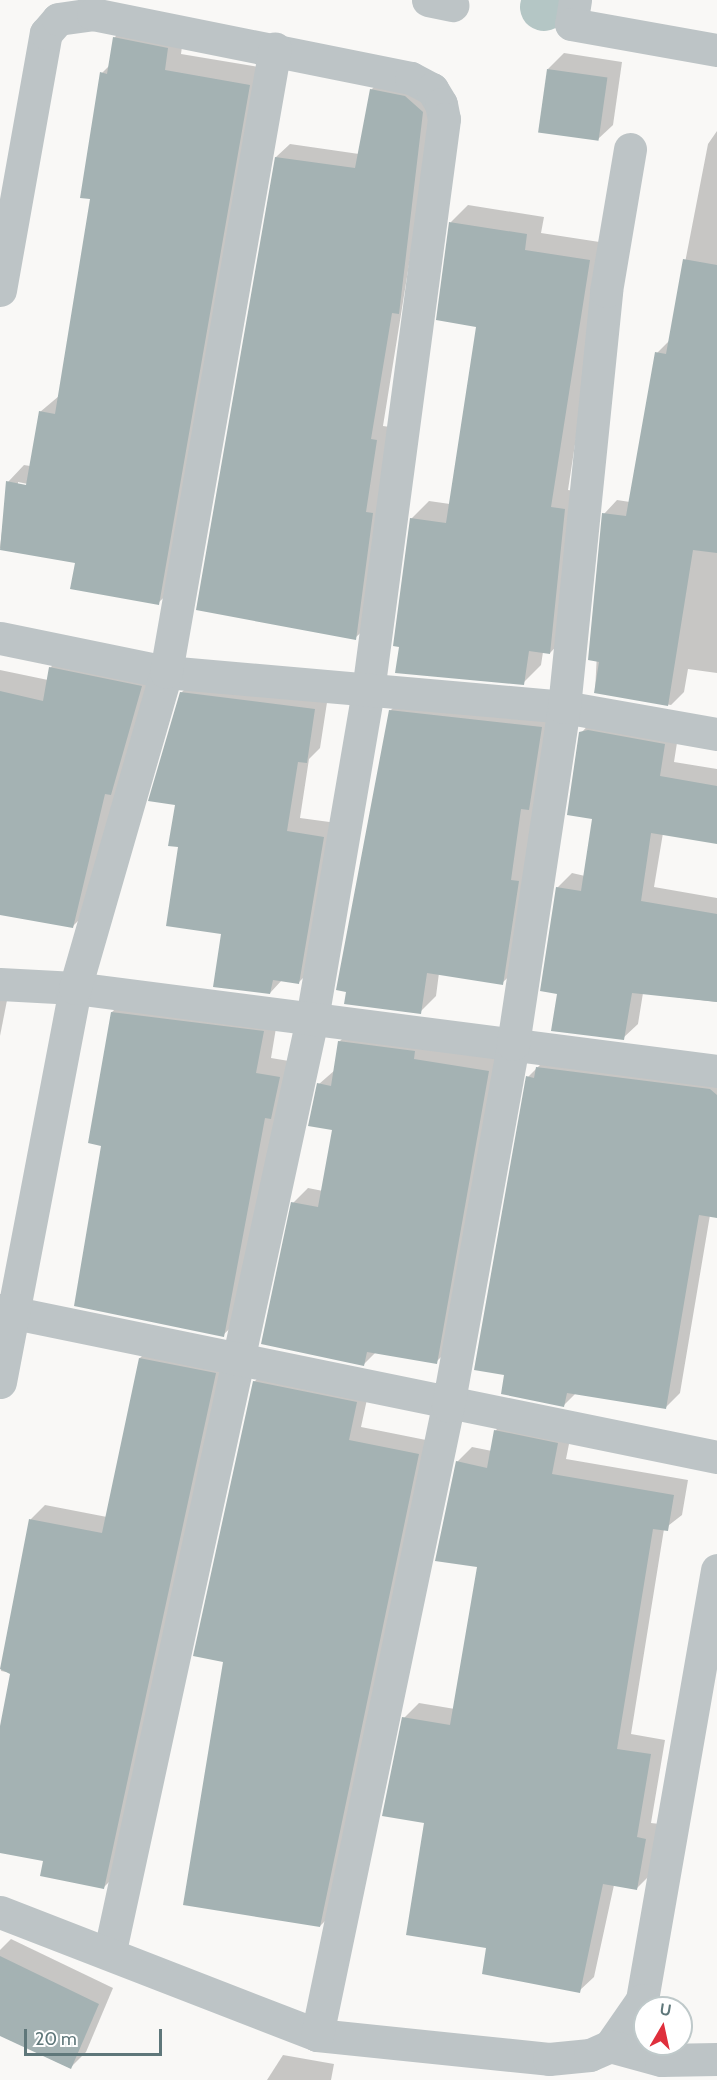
<!DOCTYPE html>
<html>
<head>
<meta charset="utf-8">
<style>
  body { margin:0 }
  #map { position:relative; width:717px; height:2080px; overflow:hidden; background:#f9f8f6; font-family:Cabin,sans-serif }
  div>[style] { position:absolute }
  .shadow>* { inset:0; background:#0003 }
  .canal>* { height:48px; margin:-24px; padding:0 24px; transform-origin:24px; border-radius:24px; background:#b4c6c5 }
  .building>* { inset:0; background:#a4b2b3; transform-origin:0 0 }
  .minor>* { height:33px; margin:-16.5px; padding:0 16.5px; transform-origin:16.5px; border-radius:16.5px; background:#bdc4c6 }
  span { translate:-50% -50%; white-space:nowrap; text-align:center; line-height:1.15; -webkit-text-stroke:6px #fff; paint-order:stroke }
  .north { position:absolute; left:633px; top:1996px; width:60px; height:60px; box-sizing:border-box; background:#fff; border:2px solid #bfc9ca; border-radius:50%; rotate:9deg; font-size:16px; font-weight:700; line-height:24px; text-align:center; color:#5f777a }
  .north::after { content:''; display:block; margin:auto; width:21px; height:27px; background:#df2f3c; clip-path:polygon(50% 0,100% 100%,50% 72%,0 100%) }
  .scale { position:absolute; left:24px; top:2029px; width:138px; height:27px; box-sizing:border-box; border:3px solid #5f777a; border-top:0; padding-left:8px; font-size:18px; line-height:21px; white-space:nowrap; color:#5f777a; -webkit-text-stroke:4px #fff; paint-order:stroke }
</style>
</head>
<body>
<div id="map">
  <div class="shadow">
    <div style="clip-path:polygon(evenodd,131px 21px,184px 32px,181px 54px,265px 68px,175px 587px,158px 603px,77px 562px,0 548px,8px 482px,24px 465px,30px 466px,40px 412px,59px 396px,91px 198px,102px 73px,110px 65px,114px 38px,131px 21px,18px 482px,33px 485px,33px 488px,18px 485px,18px 482px)"></div>
    <div style="clip-path:polygon(564px 53px,622px 62px,613px 125px,597px 140px,548px 69px)"></div>
    <div style="clip-path:polygon(385px 76px,436px 97px,383px 426px,390px 427px,369px 625px,355px 638px,276px 157px,290px 144px,359px 154px,371px 90px)"></div>
    <div style="clip-path:polygon(717px 131px,717px 673px,688px 669px,684px 692px,671px 705px,595px 692px,604px 514px,617px 500px,630px 502px,657px 353px,670px 340px,708px 144px)"></div>
    <div style="clip-path:polygon(468px 205px,544px 217px,541px 233px,606px 243px,568px 490px,582px 492px,567px 635px,550px 653px,543px 652px,541px 665px,523px 683px,401px 646px,411px 519px,429px 501px,450px 504px,478px 325px,451px 222px)"></div>
    <div style="clip-path:polygon(68px 650px,159px 669px,90px 909px,72px 927px,0 913px,0 670px,48px 680px,50px 668px)"></div>
    <div style="clip-path:polygon(195px 679px,328px 696px,320px 748px,309px 759px,300px 818px,337px 823px,312px 969px,298px 983px,282px 980px,270px 993px,223px 933px,180px 846px,181px 693px)"></div>
    <div style="clip-path:polygon(406px 695px,557px 711px,518px 968px,502px 983px,439px 973px,436px 996px,420px 1012px,348px 990px,390px 711px)"></div>
    <div style="clip-path:polygon(595px 718px,679px 730px,674px 762px,717px 769px,717px 843px,663px 833px,654px 887px,717px 898px,717px 1002px,643px 993px,638px 1024px,623px 1038px,559px 992px,557px 888px,572px 873px,585px 876px,594px 818px,581px 733px)"></div>
    <div style="clip-path:polygon(0 977px,10px 985px,0 1036px)"></div>
    <div style="clip-path:polygon(128px 997px,278px 1016px,271px 1058px,295px 1062px,239px 1320px,223px 1335px,103px 1145px,112px 1012px)"></div>
    <div style="clip-path:polygon(354px 1027px,503px 1056px,451px 1347px,436px 1362px,376px 1352px,364px 1364px,293px 1203px,308px 1188px,323px 1191px,334px 1129px,319px 1084px,335px 1070px,339px 1042px)"></div>
    <div style="clip-path:polygon(552px 1053px,717px 1074px,717px 1212px,710px 1215px,680px 1393px,665px 1408px,576px 1393px,564px 1405px,506px 1374px,528px 1077px)"></div>
    <div style="clip-path:polygon(155px 1343px,230px 1359px,119px 1872px,104px 1887px,45px 1860px,0 1851px,0 1734px,12px 1673px,1px 1671px,31px 1519px,45px 1505px,107px 1517px,140px 1358px)"></div>
    <div style="clip-path:polygon(267px 1369px,369px 1390px,361px 1427px,431px 1441px,333px 1913px,320px 1926px,225px 1660px,254px 1382px)"></div>
    <div style="clip-path:polygon(510px 1416px,572px 1429px,566px 1459px,688px 1480px,682px 1515px,664px 1529px,631px 1734px,665px 1740px,651px 1823px,660px 1824px,652px 1873px,637px 1888px,614px 1885px,594px 1977px,579px 1991px,488px 1947px,426px 1822px,404px 1718px,419px 1703px,455px 1709px,479px 1566px,457px 1462px,472px 1447px,492px 1451px,495px 1431px)"></div>
    <div style="clip-path:polygon(11px 1939px,113px 1988px,86px 2052px,70px 2068px,0 2035px,0 1950px)"></div>
    <div style="clip-path:polygon(283px 2055px,334px 2064px,331px 2080px,267px 2080px)"></div>
  </div>
  <div class="canal">
    <div style="left:544px;top:7px;width:7px;rotate:-74deg"></div>
  </div>
  <div class="building">
    <div style="clip-path:polygon(113px 37px,168px 48px,165px 70px,250px 85px,159px 605px,70px 589px,75px 563px,0 550px,6px 481px,26px 485px,39px 411px,55px 414px,90px 199px,80px 198px,100px 72px,107px 74px)"></div>
    <div style="left:547px;top:69px;width:61px;height:64px;rotate:8deg"></div>
    <div style="clip-path:polygon(370px 89px,405px 96px,423px 112px,399px 314px,392px 313px,371px 439px,377px 440px,366px 512px,373px 513px,356px 640px,196px 610px,275px 157px,355px 168px)"></div>
    <div style="clip-path:polygon(449px 222px,527px 234px,525px 250px,590px 260px,551px 507px,565px 509px,550px 654px,529px 651px,524px 685px,395px 673px,399px 647px,393px 646px,410px 518px,446px 523px,476px 327px,436px 320px)"></div>
    <div style="clip-path:polygon(683px 259px,717px 265px,717px 553px,693px 550px,668px 706px,594px 693px,599px 662px,588px 660px,602px 513px,626px 516px,655px 352px,666px 354px)"></div>
    <div style="clip-path:polygon(49px 667px,142px 686px,111px 795px,105px 794px,73px 928px,0 915px,0 691px,43px 701px)"></div>
    <div style="clip-path:polygon(180px 692px,315px 709px,307px 763px,298px 762px,287px 831px,324px 837px,299px 984px,273px 980px,270px 994px,213px 987px,221px 934px,166px 926px,178px 847px,168px 846px,175px 805px,148px 801px)"></div>
    <div style="clip-path:polygon(389px 710px,542px 727px,529px 810px,521px 809px,511px 880px,519px 881px,503px 985px,427px 973px,421px 1014px,344px 1004px,346px 992px,336px 990px)"></div>
    <div style="clip-path:polygon(588px 730px,665px 744px,660px 776px,717px 786px,717px 844px,651px 833px,641px 901px,717px 914px,717px 1002px,632px 993px,624px 1040px,551px 1031px,557px 994px,540px 991px,556px 887px,581px 891px,592px 819px,567px 815px,579px 732px)"></div>
    <div style="clip-path:polygon(111px 1012px,264px 1031px,256px 1073px,280px 1077px,271px 1119px,265px 1118px,224px 1337px,74px 1306px,101px 1146px,88px 1143px)"></div>
    <div style="clip-path:polygon(338px 1041px,415px 1051px,414px 1059px,489px 1071px,437px 1364px,367px 1352px,364px 1366px,261px 1344px,291px 1202px,318px 1207px,332px 1130px,308px 1126px,317px 1083px,331px 1086px)"></div>
    <div style="clip-path:polygon(536px 1067px,710px 1089px,717px 1095px,717px 1218px,699px 1215px,666px 1409px,567px 1393px,564px 1407px,501px 1394px,504px 1375px,474px 1370px,526px 1076px,534px 1078px)"></div>
    <div style="clip-path:polygon(139px 1358px,216px 1373px,104px 1889px,40px 1876px,43px 1861px,0 1853px,0 1726px,10px 1674px,0 1669px,29px 1519px,102px 1533px)"></div>
    <div style="clip-path:polygon(253px 1381px,357px 1402px,349px 1440px,419px 1454px,320px 1927px,183px 1905px,223px 1662px,193px 1656px)"></div>
    <div style="clip-path:polygon(494px 1430px,558px 1443px,552px 1474px,674px 1495px,668px 1531px,653px 1529px,617px 1749px,651px 1754px,637px 1837px,646px 1839px,637px 1890px,603px 1884px,580px 1993px,482px 1974px,486px 1948px,406px 1935px,424px 1823px,382px 1816px,402px 1717px,450px 1725px,477px 1567px,435px 1561px,456px 1461px,487px 1468px)"></div>
    <div style="clip-path:polygon(0 1956px,99px 2004px,71px 2069px,0 2036px)"></div>
  </div>
  <div class="minor">
    <div style="left:428px;top:0;width:25px;rotate:12deg"></div>
    <div style="left:575px;top:0;width:24px;rotate:99deg"></div>
    <div style="left:571px;top:24px;width:148px;rotate:10.1deg"></div>
    <div style="left:0;top:290px;width:261px;rotate:-79.9deg"></div>
    <div style="left:46px;top:33px;width:18px;rotate:-49deg"></div>
    <div style="left:58px;top:19px;width:35px;rotate:-8deg"></div>
    <div style="left:93px;top:14px;width:324px;rotate:11.4deg"></div>
    <div style="left:411px;top:78px;width:24px;rotate:28deg"></div>
    <div style="left:432px;top:89px;width:17px;rotate:59deg"></div>
    <div style="left:441px;top:104px;width:15px;rotate:79deg"></div>
    <div style="left:444px;top:119px;width:577px;rotate:97.57deg"></div>
    <div style="left:368px;top:691px;width:333px;rotate:99.7deg"></div>
    <div style="left:312px;top:1019px;width:954px;rotate:102.23deg"></div>
    <div style="left:0;top:638px;width:169px;rotate:11.6deg"></div>
    <div style="left:166px;top:672px;width:400px;rotate:5deg"></div>
    <div style="left:564px;top:707px;width:155px;rotate:10deg"></div>
    <div style="left:0;top:984px;width:75px;rotate:3.1deg"></div>
    <div style="left:75px;top:988px;width:647px;rotate:7.37deg"></div>
    <div style="left:0;top:1310px;width:732px;rotate:11.59deg"></div>
    <div style="left:0;top:1382px;width:401px;rotate:-79.2deg"></div>
    <div style="left:75px;top:988px;width:329px;rotate:-73.9deg"></div>
    <div style="left:166px;top:672px;width:633px;rotate:-80.09deg"></div>
    <div style="left:717px;top:1570px;width:436px;rotate:99.9deg"></div>
    <div style="left:642px;top:2000px;width:56px;rotate:124.8deg"></div>
    <div style="left:610px;top:2046px;width:53px;rotate:15.4deg"></div>
    <div style="left:661px;top:2060px;width:56px;rotate:-1deg"></div>
    <div style="left:0;top:1912px;width:340px;rotate:21.2deg"></div>
    <div style="left:317px;top:2035px;width:233px;rotate:5.9deg"></div>
    <div style="left:549px;top:2059px;width:41px;rotate:-5.6deg"></div>
    <div style="left:590px;top:2055px;width:22px;rotate:-24deg"></div>
    <div style="left:317px;top:2035px;width:642px;rotate:-78.24deg"></div>
    <div style="left:448px;top:1406px;width:368px;rotate:-79.8deg"></div>
    <div style="left:513px;top:1044px;width:341px;rotate:-81.4deg"></div>
    <div style="left:564px;top:707px;width:418px;rotate:-84.2deg"></div>
    <div style="left:606px;top:291px;width:144px;rotate:-80.4deg"></div>
  </div>
  <div class="north">U</div>
  <div class="scale">20 m</div>
</div>
</body>
</html>
